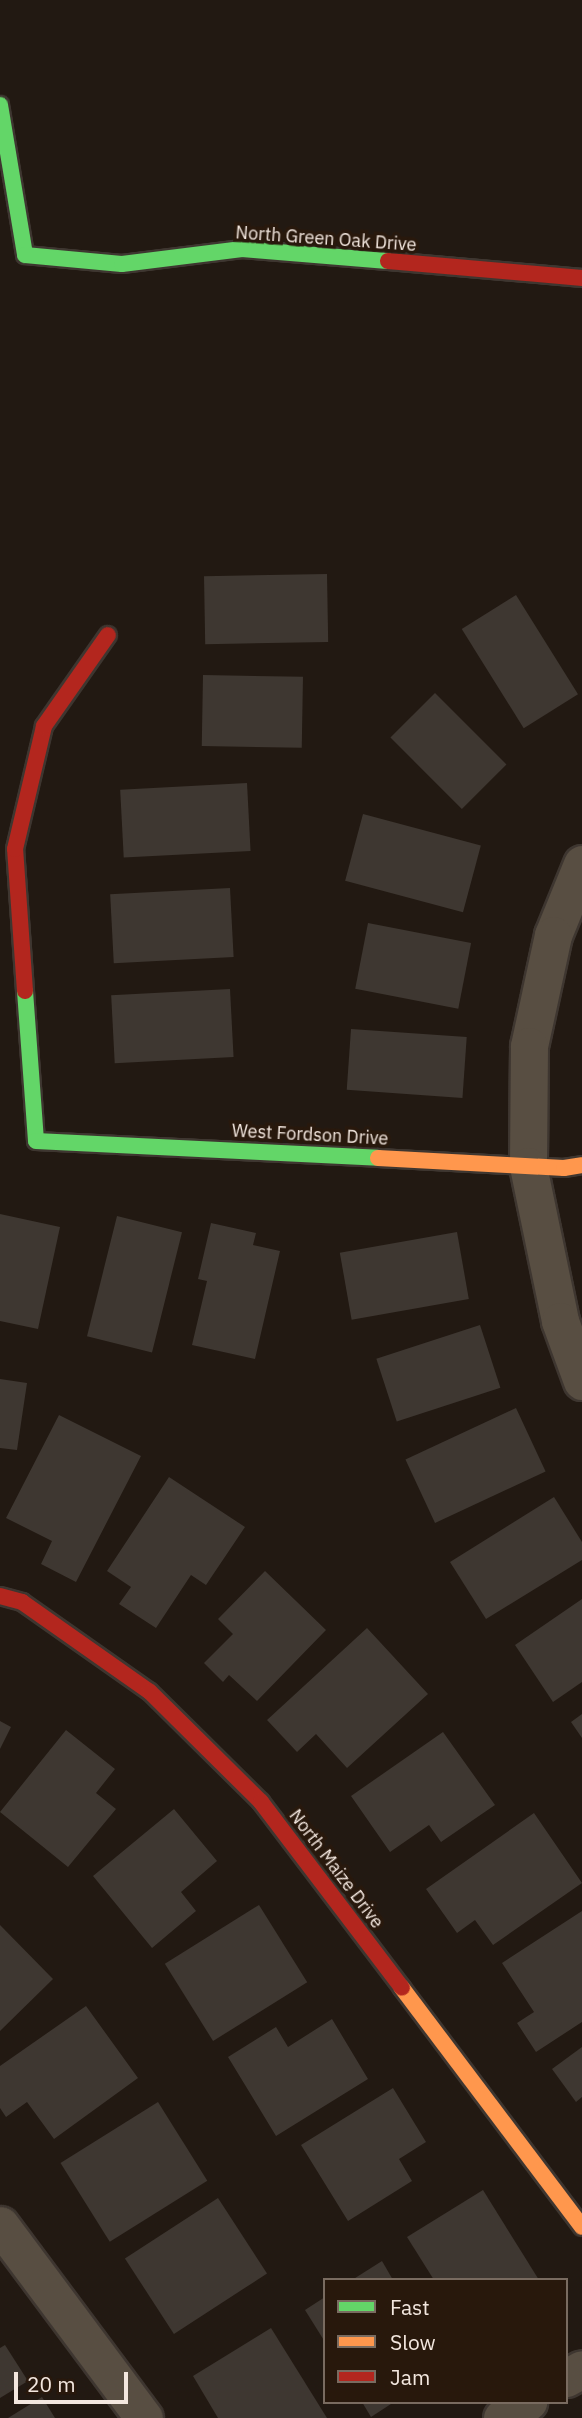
<!DOCTYPE html>
<html>
<head>
<meta charset="utf-8">
<style>
  body { margin:0 }
  #map { position:relative; width:582px; height:2418px; overflow:hidden; background:#221912; font-family:"IBM Plex Sans",sans-serif }
  div>[style] { position:absolute }
  .building>* { inset:0; background:#3e3731; transform-origin:0 0 }
  .roads { filter:drop-shadow(2px 0 #3e3630) drop-shadow(-2px 0 #3e3630) drop-shadow(0 2px #3e3630) drop-shadow(0 -2px #3e3630) }
  .street>* { height:37px; margin:-18.5px; padding:0 18.5px; transform-origin:18.5px; border-radius:18.5px; background:#584e42 }
  .fast>* { height:16px; margin:-8px; padding:0 8px; transform-origin:8px; border-radius:8px; background:#63d668 }
  .slow>* { height:16px; margin:-8px; padding:0 8px; transform-origin:8px; border-radius:8px; background:#ff974d }
  .jam>* { height:16px; margin:-8px; padding:0 8px; transform-origin:8px; border-radius:8px; background:#b3261e }
  span { translate:-50% -50%; white-space:nowrap; text-align:center; line-height:1.15; -webkit-text-stroke:7px #28180c; paint-order:stroke }
  .street-label { font-size:18px; color:#f3e7df }
  .legend { position:absolute; left:323px; top:2278px; width:245px; height:126px; box-sizing:border-box; background:#28180c; border:2px solid #796b60; margin:0; padding:9px 12px; list-style:none; font-size:21px; color:#f3e7df }
  .legend li { display:flex; align-items:center; gap:14px; height:35px }
  .legend b { width:35px; border:2px solid #796b60 }
  .scale { position:absolute; left:14px; top:2372px; width:114px; height:32px; box-sizing:border-box; border:4px solid #f3e7df; border-top:0; padding-left:9px; font-size:21px; line-height:24px; white-space:nowrap; color:#f3e7df; -webkit-text-stroke:5px #28180c; paint-order:stroke }
</style>
</head>
<body>
<div id="map">
  <div class="building">
    <div style="left:327px;top:574px;width:68px;height:123px;rotate:89deg"></div>
    <div style="left:516px;top:595px;width:117px;height:64px;rotate:58deg"></div>
    <div style="left:203px;top:675px;width:100px;height:71px;rotate:1deg"></div>
    <div style="left:435px;top:693px;width:101px;height:63px;rotate:45deg"></div>
    <div style="left:247px;top:783px;width:68px;height:127px;rotate:87deg"></div>
    <div style="left:363px;top:814px;width:122px;height:69px;rotate:15deg"></div>
    <div style="left:230px;top:888px;width:69px;height:120px;rotate:87deg"></div>
    <div style="left:368px;top:923px;width:105px;height:67px;rotate:11deg"></div>
    <div style="left:230px;top:989px;width:68px;height:119px;rotate:87deg"></div>
    <div style="left:351px;top:1029px;width:116px;height:61px;rotate:4deg"></div>
    <div style="clip-path:polygon(0 1214px,60px 1227px,38px 1329px,0 1321px)"></div>
    <div style="left:117px;top:1216px;width:67px;height:124px;rotate:14deg"></div>
    <div style="clip-path:polygon(211px 1223px,256px 1233px,253px 1245px,280px 1251px,255px 1359px,192px 1345px,207px 1281px,198px 1279px)"></div>
    <div style="left:457px;top:1232px;width:68px;height:119px;rotate:80deg"></div>
    <div style="left:480px;top:1325px;width:66px;height:109px;rotate:72deg"></div>
    <div style="clip-path:polygon(0 1379px,27px 1383px,17px 1450px,0 1448px)"></div>
    <div style="left:516px;top:1408px;width:70px;height:122px;rotate:65deg"></div>
    <div style="clip-path:polygon(59px 1415px,141px 1456px,76px 1582px,41px 1564px,52px 1541px,6px 1518px)"></div>
    <div style="clip-path:polygon(169px 1477px,245px 1527px,206px 1585px,191px 1575px,156px 1628px,119px 1604px,131px 1587px,107px 1571px)"></div>
    <div style="clip-path:polygon(554px 1497px,582px 1542px,582px 1560px,486px 1619px,450px 1562px)"></div>
    <div style="clip-path:polygon(265px 1571px,326px 1630px,257px 1701px,229px 1675px,223px 1682px,204px 1663px,233px 1634px,218px 1619px)"></div>
    <div style="clip-path:polygon(582px 1599px,582px 1682px,553px 1702px,515px 1645px)"></div>
    <div style="clip-path:polygon(367px 1628px,428px 1694px,347px 1768px,316px 1734px,297px 1752px,267px 1720px)"></div>
    <div style="clip-path:polygon(582px 1714px,582px 1738px,571px 1722px)"></div>
    <div style="clip-path:polygon(0 1721px,11px 1727px,0 1749px)"></div>
    <div style="clip-path:polygon(66px 1730px,115px 1769px,96px 1793px,116px 1809px,68px 1867px,0 1812px)"></div>
    <div style="clip-path:polygon(443px 1732px,495px 1805px,441px 1842px,429px 1825px,390px 1852px,351px 1796px)"></div>
    <div style="clip-path:polygon(174px 1809px,217px 1861px,181px 1892px,196px 1911px,152px 1948px,93px 1876px)"></div>
    <div style="clip-path:polygon(534px 1813px,582px 1883px,493px 1945px,475px 1920px,457px 1933px,426px 1889px)"></div>
    <div style="left:259px;top:1905px;width:91px;height:111px;rotate:58deg"></div>
    <div style="clip-path:polygon(582px 1911px,582px 2022px,536px 2052px,517px 2023px,534px 2012px,502px 1963px)"></div>
    <div style="clip-path:polygon(0 1925px,53px 1979px,0 2031px)"></div>
    <div style="clip-path:polygon(86px 2006px,138px 2078px,54px 2139px,27px 2102px,6px 2117px,0 2108px,0 2066px)"></div>
    <div style="clip-path:polygon(332px 2019px,368px 2079px,276px 2136px,228px 2057px,276px 2027px,288px 2047px)"></div>
    <div style="clip-path:polygon(582px 2047px,582px 2097px,576px 2102px,552px 2069px)"></div>
    <div style="clip-path:polygon(393px 2088px,426px 2142px,399px 2159px,412px 2181px,348px 2221px,301px 2145px)"></div>
    <div style="left:158px;top:2102px;width:93px;height:115px;rotate:58deg"></div>
    <div style="clip-path:polygon(483px 2190px,539px 2280px,434px 2280px,407px 2237px)"></div>
    <div style="left:218px;top:2198px;width:90px;height:111px;rotate:57deg"></div>
    <div style="clip-path:polygon(382px 2261px,393px 2280px,352px 2280px)"></div>
    <div style="clip-path:polygon(325px 2297px,325px 2342px,305px 2310px)"></div>
    <div style="clip-path:polygon(271px 2328px,327px 2418px,218px 2418px,193px 2376px)"></div>
    <div style="clip-path:polygon(5px 2345px,28px 2381px,0 2398px,0 2348px)"></div>
    <div style="clip-path:polygon(42px 2397px,55px 2418px,8px 2418px)"></div>
    <div style="clip-path:polygon(362px 2402px,394px 2402px,371px 2417px)"></div>
  </div>
  <div class="roads">
    <div class="street">
      <div style="left:582px;top:864px;width:77px;rotate:112.2deg"></div>
      <div style="left:553px;top:935px;width:114px;rotate:102.2deg"></div>
      <div style="left:529px;top:1046px;width:120px;rotate:90.5deg"></div>
      <div style="left:528px;top:1166px;width:158px;rotate:78.3deg"></div>
      <div style="left:560px;top:1321px;width:64px;rotate:69.9deg"></div>
      <div style="left:0;top:2225px;width:241px;rotate:53.3deg"></div>
      <div style="left:566px;top:2378px;width:18px;rotate:-29deg"></div>
      <div style="left:502px;top:2418px;width:31px;rotate:-32deg"></div>
    </div>
    <div class="fast">
      <div style="left:0;top:105px;width:152px;rotate:80.5deg"></div>
      <div style="left:25px;top:255px;width:97px;rotate:5.3deg"></div>
      <div style="left:122px;top:264px;width:121px;rotate:-7.1deg"></div>
      <div style="left:242px;top:249px;width:146px;rotate:4.7deg"></div>
      <div style="left:25px;top:991px;width:150px;rotate:85.8deg"></div>
      <div style="left:36px;top:1141px;width:342px;rotate:2.8deg"></div>
    </div>
    <div class="slow">
      <div style="left:378px;top:1158px;width:186px;rotate:3.1deg"></div>
      <div style="left:564px;top:1168px;width:18px;rotate:-9deg"></div>
      <div style="left:402px;top:1988px;width:299px;rotate:53deg"></div>
    </div>
    <div class="jam">
      <div style="left:388px;top:261px;width:195px;rotate:5deg"></div>
      <div style="left:25px;top:991px;width:142px;rotate:-94deg"></div>
      <div style="left:15px;top:849px;width:126px;rotate:-76.7deg"></div>
      <div style="left:44px;top:726px;width:111px;rotate:-54.9deg"></div>
      <div style="left:0;top:1596px;width:23px;rotate:15deg"></div>
      <div style="left:22px;top:1602px;width:156px;rotate:35.1deg"></div>
      <div style="left:150px;top:1692px;width:156px;rotate:44.7deg"></div>
      <div style="left:261px;top:1802px;width:233px;rotate:52.8deg"></div>
    </div>
  </div>
  <div class="street-label">
    <span style="left:326px;top:239px;rotate:4deg">North Green Oak Drive</span>
    <span style="left:310px;top:1135px;rotate:3deg">West Fordson Drive</span>
    <span style="left:336px;top:1869px;rotate:53deg">North Maize Drive</span>
  </div>
  <ul class="legend">
  <li><b style="height:9px;background:#63d668"></b>Fast</li>
  <li><b style="height:9px;background:#ff974d"></b>Slow</li>
  <li><b style="height:9px;background:#b3261e"></b>Jam</li>
  </ul>
  <div class="scale">20 m</div>
</div>
</body>
</html>
